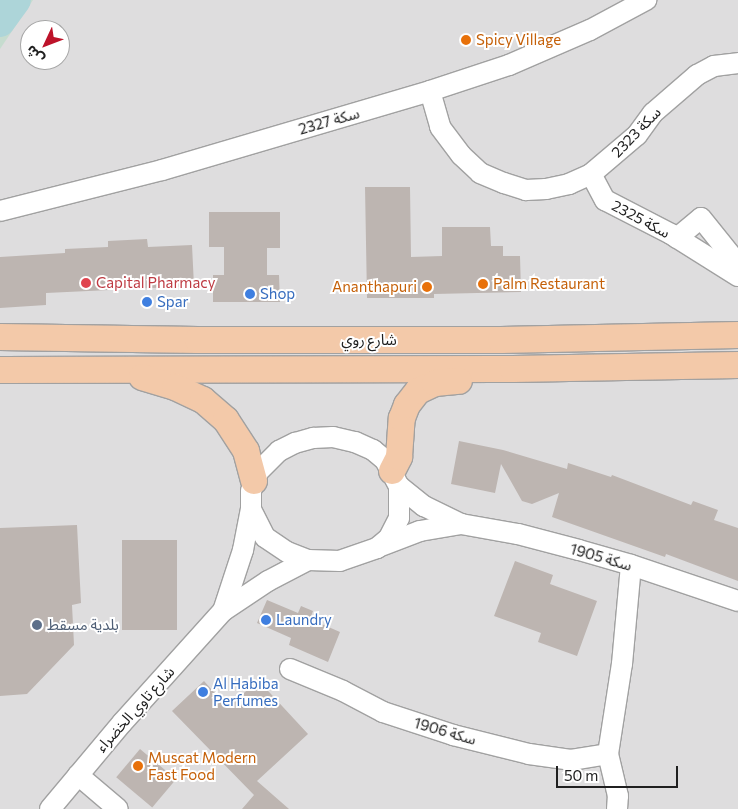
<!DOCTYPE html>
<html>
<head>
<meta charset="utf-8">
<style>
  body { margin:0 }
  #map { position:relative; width:738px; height:809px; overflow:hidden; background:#f0ece8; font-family:Commissioner,"Noto Sans Arabic",sans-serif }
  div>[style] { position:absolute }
  .residential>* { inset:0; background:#deddde }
  .wetland>* { inset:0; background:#c6dccf }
  .river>* { height:30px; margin:-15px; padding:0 15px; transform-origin:15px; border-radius:15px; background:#add5d9 }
  .building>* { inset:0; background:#bdb5b1; transform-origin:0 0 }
  .roads { filter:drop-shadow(1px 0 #a1a1a1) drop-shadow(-1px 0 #a1a1a1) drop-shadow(0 1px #a1a1a1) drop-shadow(0 -1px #a1a1a1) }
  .minor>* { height:20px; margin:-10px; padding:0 10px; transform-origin:10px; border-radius:10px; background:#fff }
  .major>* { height:26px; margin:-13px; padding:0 13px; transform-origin:13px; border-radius:13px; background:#f3c9a9 }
  .dots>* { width:14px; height:14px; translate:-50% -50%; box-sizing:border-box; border:2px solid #fff; border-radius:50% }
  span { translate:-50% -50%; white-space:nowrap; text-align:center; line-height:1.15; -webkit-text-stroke:4px #fff; paint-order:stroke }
  .food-label { font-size:15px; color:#c56008 }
  .left { translate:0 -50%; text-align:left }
  .right { translate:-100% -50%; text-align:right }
  .street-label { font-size:15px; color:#202020 }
  .health-label { font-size:15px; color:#be3a42 }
  .shop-label { font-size:15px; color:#366cbe }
  .service-label { font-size:15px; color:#4e5e75 }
  .north { position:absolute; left:20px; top:20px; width:50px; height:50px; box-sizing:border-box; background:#fff; border:1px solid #a6a6a6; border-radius:50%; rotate:227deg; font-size:14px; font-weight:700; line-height:20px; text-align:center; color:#202020 }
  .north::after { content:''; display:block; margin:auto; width:18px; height:22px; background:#bd132a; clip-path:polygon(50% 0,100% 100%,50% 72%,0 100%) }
  .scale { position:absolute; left:556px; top:766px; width:122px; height:22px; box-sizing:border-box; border:2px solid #202020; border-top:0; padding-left:6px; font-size:15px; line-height:18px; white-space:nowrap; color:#202020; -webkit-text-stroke:4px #fff; paint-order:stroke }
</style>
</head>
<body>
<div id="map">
  <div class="residential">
    <div style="clip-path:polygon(evenodd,0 0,738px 0,738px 809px,0 809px,0 0,30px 30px,60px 30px,60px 60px,30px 60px,30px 30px)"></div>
  </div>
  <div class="wetland">
    <div style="clip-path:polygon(0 0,33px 0,0 49px)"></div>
  </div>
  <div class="river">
    <div style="left:0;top:22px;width:27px;rotate:-54deg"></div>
  </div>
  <div class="building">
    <div style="clip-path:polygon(365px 187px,410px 187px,411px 257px,442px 256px,442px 227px,490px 227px,491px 246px,503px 246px,503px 256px,520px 256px,521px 292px,434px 294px,434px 298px,367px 298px)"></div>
    <div style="clip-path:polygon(209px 212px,280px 212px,280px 248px,267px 248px,267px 275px,279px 275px,280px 302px,213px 302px,213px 275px,224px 275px,224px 247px,209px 247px)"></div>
    <div style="clip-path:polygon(147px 239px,148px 247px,192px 245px,194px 286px,46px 293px,46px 305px,0 308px,0 257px,65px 253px,65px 249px,108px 247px,108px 241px)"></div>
    <div style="clip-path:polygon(459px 441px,503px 450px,567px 469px,568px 463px,611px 477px,612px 475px,691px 505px,693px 501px,718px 510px,714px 520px,738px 528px,738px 581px,666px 554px,665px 557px,552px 517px,559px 493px,532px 504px,522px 501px,501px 464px,495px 493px,451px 484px)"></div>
    <div style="clip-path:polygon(77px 525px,81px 603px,72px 605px,74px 645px,27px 694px,0 696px,0 528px)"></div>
    <div style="left:122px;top:540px;width:55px;height:90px"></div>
    <div style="clip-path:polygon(515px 561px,553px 575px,550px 584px,597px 601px,577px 656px,538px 642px,541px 633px,494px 616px)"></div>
    <div style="clip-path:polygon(267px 600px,298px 613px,301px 606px,313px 611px,310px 619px,340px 632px,328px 662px,289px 645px,291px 638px,257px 623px)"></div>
    <div style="clip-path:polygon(258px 680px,308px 734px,257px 781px,289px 809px,242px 809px,254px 795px,172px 711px,204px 681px,228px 708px)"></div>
    <div style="left:140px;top:749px;width:47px;height:37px;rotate:40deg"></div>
  </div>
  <div class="roads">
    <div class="minor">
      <div style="left:430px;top:91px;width:37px;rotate:74deg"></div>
      <div style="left:440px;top:127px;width:35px;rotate:53deg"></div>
      <div style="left:461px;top:155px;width:26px;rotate:43deg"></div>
      <div style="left:480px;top:173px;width:26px;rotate:23deg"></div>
      <div style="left:504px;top:183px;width:23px;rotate:18deg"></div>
      <div style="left:526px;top:190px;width:20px;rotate:-3deg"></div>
      <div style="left:546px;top:189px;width:24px;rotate:-12deg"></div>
      <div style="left:569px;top:184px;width:24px;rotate:-24deg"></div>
      <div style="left:591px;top:174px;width:60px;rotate:-40.3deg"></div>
      <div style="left:637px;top:135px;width:27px;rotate:-54deg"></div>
      <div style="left:653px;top:113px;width:58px;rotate:-40.8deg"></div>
      <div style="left:697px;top:75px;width:19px;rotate:-28deg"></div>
      <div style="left:714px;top:66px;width:24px;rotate:-7deg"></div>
      <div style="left:591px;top:174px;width:30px;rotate:62deg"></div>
      <div style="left:605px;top:200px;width:74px;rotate:27.3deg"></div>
      <div style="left:671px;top:234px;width:79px;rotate:32.1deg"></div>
      <div style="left:0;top:211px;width:167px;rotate:-14.2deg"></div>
      <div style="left:162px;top:170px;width:279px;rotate:-16.4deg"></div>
      <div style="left:430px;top:91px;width:83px;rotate:-18.2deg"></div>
      <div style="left:509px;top:65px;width:88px;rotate:-23.4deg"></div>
      <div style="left:590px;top:30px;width:64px;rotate:-28.2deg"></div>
      <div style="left:677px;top:238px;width:31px;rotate:-40deg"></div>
      <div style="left:701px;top:218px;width:59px;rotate:51.2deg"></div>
      <div style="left:333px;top:437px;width:23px;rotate:13deg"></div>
      <div style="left:355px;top:442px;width:20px;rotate:24deg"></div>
      <div style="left:373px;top:450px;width:16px;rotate:40deg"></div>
      <div style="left:385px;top:460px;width:30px;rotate:62deg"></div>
      <div style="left:399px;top:486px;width:32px;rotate:90deg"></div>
      <div style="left:399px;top:518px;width:22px;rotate:117deg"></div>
      <div style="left:389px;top:538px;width:16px;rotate:140deg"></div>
      <div style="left:377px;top:548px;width:39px;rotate:161deg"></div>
      <div style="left:340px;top:561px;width:32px;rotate:-178deg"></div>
      <div style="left:308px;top:560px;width:22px;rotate:-159deg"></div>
      <div style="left:287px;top:552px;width:27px;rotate:-146deg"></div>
      <div style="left:265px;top:537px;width:31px;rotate:-117deg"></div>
      <div style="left:251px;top:509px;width:18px;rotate:-90deg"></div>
      <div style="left:251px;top:491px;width:20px;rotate:-70deg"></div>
      <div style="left:258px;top:472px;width:30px;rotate:-45deg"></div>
      <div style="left:279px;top:451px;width:18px;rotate:-27deg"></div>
      <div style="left:295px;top:443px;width:19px;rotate:-16deg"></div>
      <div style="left:313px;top:438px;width:20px;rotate:-3deg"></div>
      <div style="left:399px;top:486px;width:32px;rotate:39deg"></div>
      <div style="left:424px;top:506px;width:41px;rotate:25.9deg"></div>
      <div style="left:461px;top:524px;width:58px;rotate:10deg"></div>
      <div style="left:518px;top:534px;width:63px;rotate:14.7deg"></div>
      <div style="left:579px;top:550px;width:54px;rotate:16.1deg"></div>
      <div style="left:631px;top:565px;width:113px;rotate:18.6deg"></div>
      <div style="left:381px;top:546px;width:42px;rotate:-21deg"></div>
      <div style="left:420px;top:531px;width:42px;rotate:-9.7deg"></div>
      <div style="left:223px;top:611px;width:64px;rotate:-71.8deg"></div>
      <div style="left:243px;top:550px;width:42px;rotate:-79deg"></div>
      <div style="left:290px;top:669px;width:57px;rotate:22.5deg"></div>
      <div style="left:343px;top:691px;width:45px;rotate:27.7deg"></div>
      <div style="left:383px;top:712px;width:74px;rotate:18.2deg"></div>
      <div style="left:453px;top:735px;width:78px;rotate:14deg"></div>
      <div style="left:529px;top:754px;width:42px;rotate:8.1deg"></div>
      <div style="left:571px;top:760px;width:37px;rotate:-9deg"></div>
      <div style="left:78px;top:775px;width:52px;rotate:40.4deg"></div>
      <div style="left:50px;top:809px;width:112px;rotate:-50.1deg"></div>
      <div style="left:122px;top:723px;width:151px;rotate:-48deg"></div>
      <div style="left:223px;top:611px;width:54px;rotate:-33.7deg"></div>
      <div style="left:268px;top:581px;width:45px;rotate:-27.7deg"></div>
      <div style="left:617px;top:809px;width:13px;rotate:-86deg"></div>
      <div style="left:618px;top:796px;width:43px;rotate:-103.4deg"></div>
      <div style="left:608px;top:754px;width:91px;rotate:-81.2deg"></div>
      <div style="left:622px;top:664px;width:99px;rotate:-84.8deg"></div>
    </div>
    <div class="major">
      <div style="left:0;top:337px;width:198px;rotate:0.9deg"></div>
      <div style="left:198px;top:340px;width:303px"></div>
      <div style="left:501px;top:340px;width:237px;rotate:-1.2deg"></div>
      <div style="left:0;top:370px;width:513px;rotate:-0.11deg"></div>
      <div style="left:513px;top:369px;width:225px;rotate:-1deg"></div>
      <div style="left:142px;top:377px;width:34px;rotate:17deg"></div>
      <div style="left:175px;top:387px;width:31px;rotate:25deg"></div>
      <div style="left:203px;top:400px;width:30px;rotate:41deg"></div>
      <div style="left:226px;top:420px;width:37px;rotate:57deg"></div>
      <div style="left:246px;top:451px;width:31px;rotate:75deg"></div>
      <div style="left:392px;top:471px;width:16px;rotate:-63deg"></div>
      <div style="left:399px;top:457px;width:39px;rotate:-86deg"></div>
      <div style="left:402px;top:418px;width:14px;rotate:-69deg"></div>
      <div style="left:407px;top:405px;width:18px;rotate:-52deg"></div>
      <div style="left:418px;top:391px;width:19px;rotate:-25deg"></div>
      <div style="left:435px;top:383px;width:24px;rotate:-5deg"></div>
    </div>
  </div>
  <div class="dots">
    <div style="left:466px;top:40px;background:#e8710a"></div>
    <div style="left:86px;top:283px;background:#e0444e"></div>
    <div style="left:483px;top:284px;background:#e8710a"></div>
    <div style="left:427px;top:287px;background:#e8710a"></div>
    <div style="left:250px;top:294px;background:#3f7fe0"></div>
    <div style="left:147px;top:302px;background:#3f7fe0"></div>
    <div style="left:266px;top:620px;background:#3f7fe0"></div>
    <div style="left:37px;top:625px;background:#5c6f8a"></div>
    <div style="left:203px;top:692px;background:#3f7fe0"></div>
    <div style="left:138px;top:766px;background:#e8710a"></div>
  </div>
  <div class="food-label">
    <span class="left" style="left:476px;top:40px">Spicy Village</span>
    <span class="left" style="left:493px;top:284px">Palm Restaurant</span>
    <span class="right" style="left:417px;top:287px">Ananthapuri</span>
    <span class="left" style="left:148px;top:766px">Muscat Modern<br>Fast Food</span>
  </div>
  <div class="street-label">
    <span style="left:329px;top:121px;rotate:-16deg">سكة 2327</span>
    <span style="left:636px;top:132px;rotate:-46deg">سكة 2323</span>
    <span style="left:641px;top:219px;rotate:28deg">سكة 2325</span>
    <span style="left:369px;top:340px">شارع روي</span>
    <span style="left:601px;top:557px;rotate:16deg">سكة 1905</span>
    <span style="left:135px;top:709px;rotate:-48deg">شارع تاوي الخضراء</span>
    <span style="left:445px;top:731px;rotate:16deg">سكة 1906</span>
  </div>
  <div class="health-label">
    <span class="left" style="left:96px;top:283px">Capital Pharmacy</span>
  </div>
  <div class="shop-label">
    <span class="left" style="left:260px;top:294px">Shop</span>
    <span class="left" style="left:157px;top:302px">Spar</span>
    <span class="left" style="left:276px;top:620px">Laundry</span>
    <span class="left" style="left:213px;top:692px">Al Habiba<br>Perfumes</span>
  </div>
  <div class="service-label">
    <span class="left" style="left:47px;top:625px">بلدية مسقط</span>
  </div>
  <div class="north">ش</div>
  <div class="scale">50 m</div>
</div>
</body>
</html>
